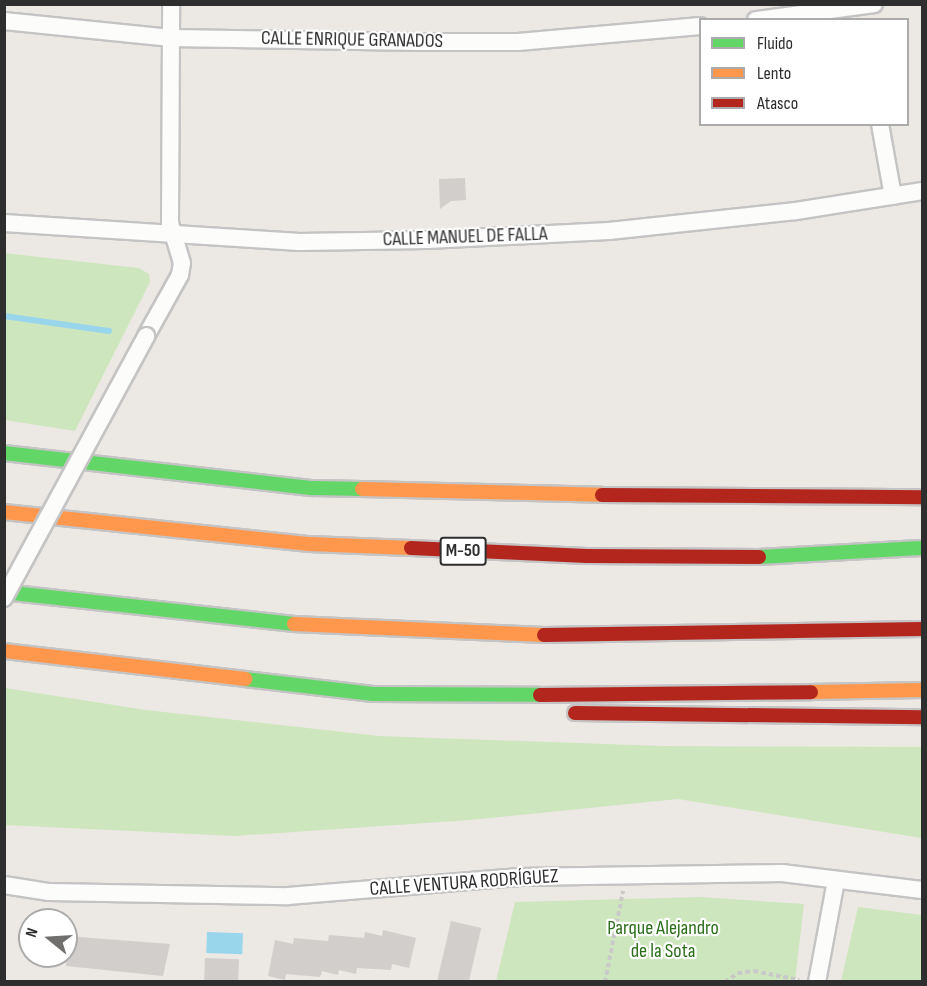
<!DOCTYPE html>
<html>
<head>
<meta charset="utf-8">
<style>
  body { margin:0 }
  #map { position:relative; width:927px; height:986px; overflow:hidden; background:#ece8e4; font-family:"Sofia Sans Condensed",sans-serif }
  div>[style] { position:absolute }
  .green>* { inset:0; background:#cee6be }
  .water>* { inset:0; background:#99d6ec; transform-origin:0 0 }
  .stream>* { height:6px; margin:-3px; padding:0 3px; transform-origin:3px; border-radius:3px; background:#99d6ec }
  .building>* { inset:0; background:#d1cecb; transform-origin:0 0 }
  .path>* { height:4px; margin-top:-2px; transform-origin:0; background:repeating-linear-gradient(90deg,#c9c9c8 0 4.5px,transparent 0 7.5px) }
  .roads { filter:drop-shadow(2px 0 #c5c4c5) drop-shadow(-2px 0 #c5c4c5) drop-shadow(0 2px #c5c4c5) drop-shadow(0 -2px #c5c4c5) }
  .street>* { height:16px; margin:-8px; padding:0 8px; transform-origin:8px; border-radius:8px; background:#fcfcfb }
  .fast>* { height:14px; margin:-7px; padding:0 7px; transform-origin:7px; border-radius:7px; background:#63d668 }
  .slow>* { height:14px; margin:-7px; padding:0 7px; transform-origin:7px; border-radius:7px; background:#ff974d }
  .jam>* { height:14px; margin:-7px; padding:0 7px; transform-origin:7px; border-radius:7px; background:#b3261e }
  .bridges { filter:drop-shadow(2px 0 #c5c4c5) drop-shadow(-2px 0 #c5c4c5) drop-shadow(0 2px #c5c4c5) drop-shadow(0 -2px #c5c4c5) }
  .street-bridge>* { height:16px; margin:-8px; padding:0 8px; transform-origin:8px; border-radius:8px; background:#fcfcfb }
  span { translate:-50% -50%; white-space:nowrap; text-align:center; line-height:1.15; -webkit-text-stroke:4.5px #fff; paint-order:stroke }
  .shield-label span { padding:2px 4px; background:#fff; border:2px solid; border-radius:4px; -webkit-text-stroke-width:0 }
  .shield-label { font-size:18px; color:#2e2e2e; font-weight:700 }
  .street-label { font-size:20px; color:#2e2e2e }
  .park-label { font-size:20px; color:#2c6e1b }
  .frame { position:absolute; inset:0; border:6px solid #2e2e2e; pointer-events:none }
  .legend { position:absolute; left:699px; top:18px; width:210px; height:108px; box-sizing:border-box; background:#fff; border:2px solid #ababab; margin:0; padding:8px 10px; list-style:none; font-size:18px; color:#2e2e2e }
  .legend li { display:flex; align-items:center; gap:12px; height:30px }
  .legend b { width:30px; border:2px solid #ababab }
  .north { position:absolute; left:18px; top:908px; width:60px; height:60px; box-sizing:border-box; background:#fff; border:2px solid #ababab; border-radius:50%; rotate:288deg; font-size:16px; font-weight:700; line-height:24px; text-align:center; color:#2e2e2e }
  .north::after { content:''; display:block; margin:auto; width:21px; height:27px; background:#706f6e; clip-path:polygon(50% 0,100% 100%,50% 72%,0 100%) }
</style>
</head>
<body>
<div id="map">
  <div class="green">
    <div style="clip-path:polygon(4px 253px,139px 268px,149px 274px,150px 282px,75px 431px,5px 420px)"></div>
    <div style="clip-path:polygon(5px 688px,146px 710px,379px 736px,662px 746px,922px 747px,922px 838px,678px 799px,470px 820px,235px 836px,5px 825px)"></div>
    <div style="clip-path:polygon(700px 897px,804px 904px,795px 981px,496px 981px,515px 902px)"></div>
    <div style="clip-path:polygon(858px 907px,922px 915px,922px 981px,841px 981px)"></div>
  </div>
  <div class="water">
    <div style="left:207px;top:932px;width:36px;height:21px;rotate:2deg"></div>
  </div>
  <div class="stream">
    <div style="left:4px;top:316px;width:106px;rotate:8.1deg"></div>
  </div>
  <div class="building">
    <div style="clip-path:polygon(465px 178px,466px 200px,451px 201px,440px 209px,439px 179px)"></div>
    <div style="left:451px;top:921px;width:31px;height:61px;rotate:13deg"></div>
    <div style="clip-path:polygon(383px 930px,416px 938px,409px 968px,392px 964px,391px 970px,357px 968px,356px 974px,339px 970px,338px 975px,322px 971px,320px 977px,286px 974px,285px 980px,268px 976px,275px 940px,293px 944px,294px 938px,328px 941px,329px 935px,364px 938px,365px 932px,382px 936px)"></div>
    <div style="clip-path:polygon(66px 936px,170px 944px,163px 976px,66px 966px)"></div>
    <div style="left:205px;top:958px;width:34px;height:23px;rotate:2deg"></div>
  </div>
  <div class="path">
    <div style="left:605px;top:982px;width:93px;rotate:-78.8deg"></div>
    <div style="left:725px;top:982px;width:16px;rotate:-35deg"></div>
    <div style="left:738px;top:973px;width:16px;rotate:-7deg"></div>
    <div style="left:754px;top:971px;width:46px;rotate:11.3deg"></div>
  </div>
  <div class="roads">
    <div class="street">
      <div style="left:756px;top:20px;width:119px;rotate:-7.7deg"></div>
      <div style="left:4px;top:21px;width:168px;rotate:5.8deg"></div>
      <div style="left:171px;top:38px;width:248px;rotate:0.9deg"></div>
      <div style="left:419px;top:42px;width:99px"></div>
      <div style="left:518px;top:42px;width:183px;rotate:-5deg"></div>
      <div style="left:880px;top:124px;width:73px;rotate:79.8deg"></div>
      <div style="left:4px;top:223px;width:296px;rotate:3.7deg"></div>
      <div style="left:299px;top:242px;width:128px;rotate:-0.9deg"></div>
      <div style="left:427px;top:240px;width:182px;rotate:-2.8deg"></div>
      <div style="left:609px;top:231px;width:188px;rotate:-6.1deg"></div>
      <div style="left:796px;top:211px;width:128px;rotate:-9deg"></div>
      <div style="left:146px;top:336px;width:70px;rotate:-60.9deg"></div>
      <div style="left:180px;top:275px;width:12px;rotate:-81deg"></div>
      <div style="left:182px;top:263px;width:42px;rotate:-106.7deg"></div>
      <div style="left:170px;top:223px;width:219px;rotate:-89.7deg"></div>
      <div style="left:4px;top:885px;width:46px;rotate:8.8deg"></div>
      <div style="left:49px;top:892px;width:239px;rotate:1deg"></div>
      <div style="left:288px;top:896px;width:233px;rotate:-4.7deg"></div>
      <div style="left:520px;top:877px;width:262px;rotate:-0.9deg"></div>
      <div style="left:782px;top:873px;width:141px;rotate:6.9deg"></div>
      <div style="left:817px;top:982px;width:104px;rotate:-79.4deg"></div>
    </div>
    <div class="fast">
      <div style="left:4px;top:453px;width:311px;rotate:6.5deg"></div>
      <div style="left:313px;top:488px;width:49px;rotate:1.2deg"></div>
      <div style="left:759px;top:557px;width:163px;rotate:-3.2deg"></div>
      <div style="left:4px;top:592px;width:292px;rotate:6.3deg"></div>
      <div style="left:245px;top:679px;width:129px;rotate:6.7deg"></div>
      <div style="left:373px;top:694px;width:167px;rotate:0.3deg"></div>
    </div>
    <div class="slow">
      <div style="left:362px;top:489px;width:240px;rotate:1.4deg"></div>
      <div style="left:4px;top:512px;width:307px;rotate:6deg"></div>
      <div style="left:309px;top:544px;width:102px;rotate:2.2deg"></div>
      <div style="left:294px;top:624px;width:250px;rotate:2.5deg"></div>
      <div style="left:4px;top:651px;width:243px;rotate:6.6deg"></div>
      <div style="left:811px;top:692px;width:111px;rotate:-1deg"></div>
    </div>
    <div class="jam">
      <div style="left:602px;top:495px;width:320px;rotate:0.4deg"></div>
      <div style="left:411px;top:548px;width:176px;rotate:2.6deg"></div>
      <div style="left:587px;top:556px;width:172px;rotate:0.3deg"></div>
      <div style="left:544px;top:635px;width:378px;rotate:-0.9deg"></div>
      <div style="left:540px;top:695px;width:271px;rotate:-0.6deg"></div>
      <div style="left:575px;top:713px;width:347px;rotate:0.7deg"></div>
    </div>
  </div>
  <div class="bridges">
    <div class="street-bridge">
      <div style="left:4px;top:598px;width:298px;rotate:-61.5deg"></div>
    </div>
  </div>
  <div class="shield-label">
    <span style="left:463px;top:551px">M-50</span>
  </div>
  <div class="street-label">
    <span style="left:352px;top:40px;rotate:1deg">CALLE ENRIQUE GRANADOS</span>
    <span style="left:465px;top:237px;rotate:-2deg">CALLE MANUEL DE FALLA</span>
    <span style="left:464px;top:883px;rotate:-4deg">CALLE VENTURA RODRÍGUEZ</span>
  </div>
  <div class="park-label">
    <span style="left:663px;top:940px">Parque Alejandro<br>de la Sota</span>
  </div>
  <div class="frame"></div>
  <ul class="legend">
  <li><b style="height:8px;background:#63d668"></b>Fluido</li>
  <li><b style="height:8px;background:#ff974d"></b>Lento</li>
  <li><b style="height:8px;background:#b3261e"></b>Atasco</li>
  </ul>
  <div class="north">N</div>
</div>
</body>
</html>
